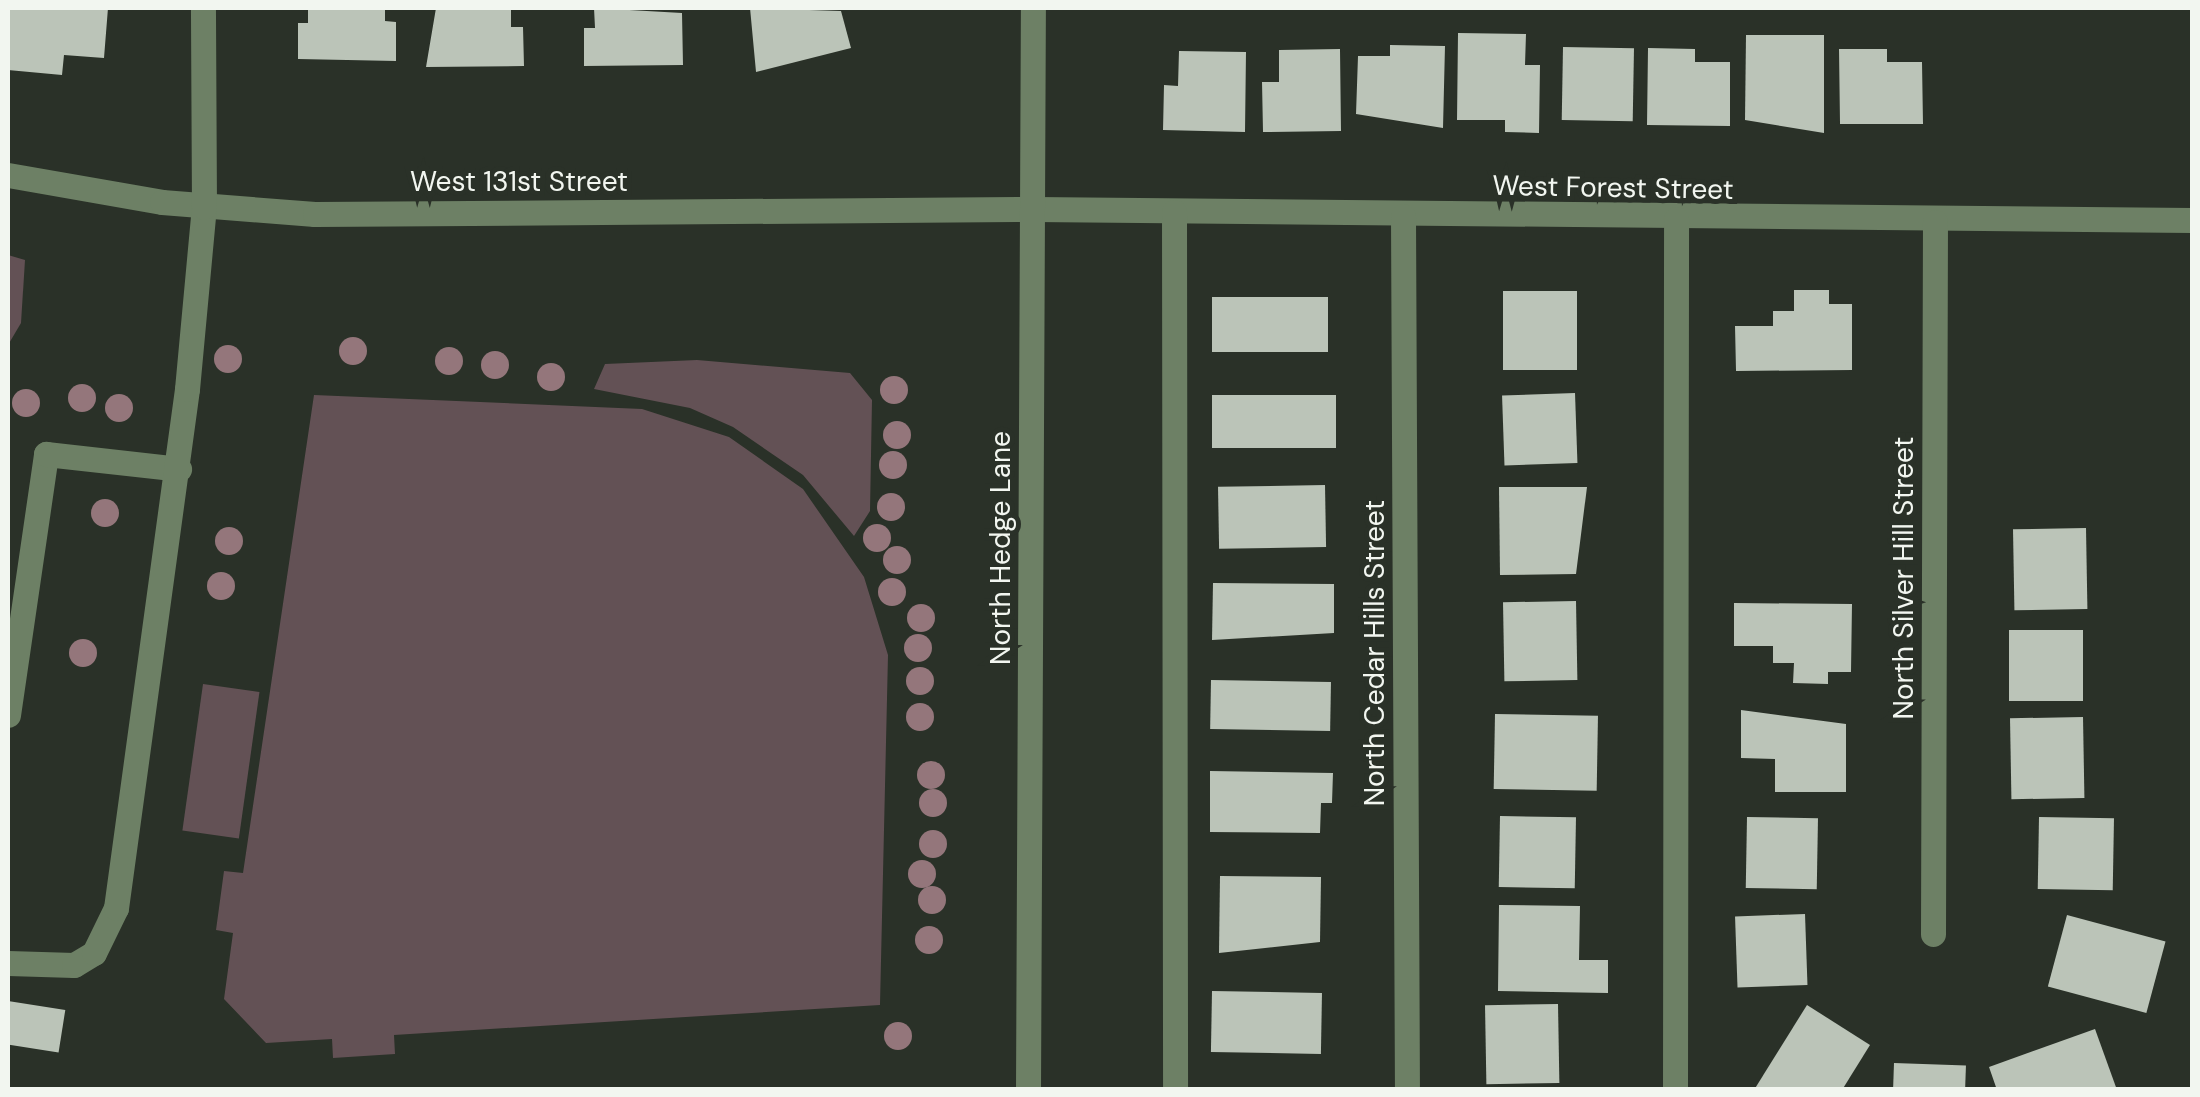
<!DOCTYPE html>
<html>
<head>
<meta charset="utf-8">
<style>
  body { margin:0 }
  #map { position:relative; width:2200px; height:1097px; overflow:hidden; background:#2a3128; font-family:"DM Sans",sans-serif }
  div>[style] { position:absolute }
  .green>* { inset:0; background:#635155; transform-origin:0 0 }
  .building>* { inset:0; background:#bbc4b8; transform-origin:0 0 }
  .minor>* { height:25px; margin:-12.5px; padding:0 12.5px; transform-origin:12.5px; border-radius:12.5px; background:#6d8065 }
  .trees>* { width:28px; height:28px; margin:-14px; border-radius:50%; background:#94767b }
  span { translate:-50% -50%; white-space:nowrap; text-align:center; line-height:1.15; -webkit-text-stroke:10px #2a3128; paint-order:stroke }
  .street-label { font-size:28px; color:#f2f6f0 }
  .frame { position:absolute; inset:0; border:10px solid #f2f6f0; pointer-events:none }
</style>
</head>
<body>
<div id="map">
  <div class="green">
    <div style="clip-path:polygon(8px 255px,25px 260px,21px 323px,8px 345px)"></div>
    <div style="clip-path:polygon(697px 360px,850px 373px,872px 400px,870px 511px,854px 536px,803px 475px,733px 427px,690px 408px,594px 389px,605px 364px)"></div>
    <div style="clip-path:polygon(314px 395px,642px 409px,729px 437px,803px 489px,864px 577px,888px 655px,880px 1005px,394px 1035px,395px 1054px,333px 1058px,332px 1039px,266px 1043px,224px 999px,233px 933px,216px 930px,224px 871px,243px 873px)"></div>
    <div style="left:203px;top:684px;width:57px;height:148px;rotate:8deg"></div>
  </div>
  <div class="building">
    <div style="clip-path:polygon(8px 8px,108px 8px,104px 58px,64px 55px,62px 75px,8px 70px)"></div>
    <div style="clip-path:polygon(308px 8px,385px 8px,385px 21px,396px 22px,396px 61px,298px 59px,298px 23px,308px 23px)"></div>
    <div style="clip-path:polygon(436px 8px,511px 8px,511px 27px,523px 27px,524px 66px,426px 67px)"></div>
    <div style="clip-path:polygon(594px 8px,682px 13px,683px 65px,584px 66px,584px 28px,595px 28px)"></div>
    <div style="clip-path:polygon(750px 8px,841px 11px,851px 48px,756px 72px)"></div>
    <div style="clip-path:polygon(1458px 33px,1526px 34px,1525px 65px,1540px 65px,1539px 133px,1505px 132px,1505px 120px,1457px 120px)"></div>
    <div style="clip-path:polygon(1746px 35px,1824px 35px,1824px 133px,1745px 120px)"></div>
    <div style="clip-path:polygon(1390px 45px,1445px 46px,1443px 128px,1356px 114px,1358px 56px,1390px 56px)"></div>
    <div style="left:1563px;top:47px;width:71px;height:73px;rotate:1deg"></div>
    <div style="clip-path:polygon(1648px 48px,1695px 49px,1695px 62px,1730px 62px,1730px 126px,1647px 125px)"></div>
    <div style="clip-path:polygon(1340px 49px,1341px 131px,1263px 132px,1262px 82px,1279px 82px,1279px 50px)"></div>
    <div style="clip-path:polygon(1839px 49px,1887px 49px,1887px 62px,1922px 62px,1923px 124px,1840px 124px)"></div>
    <div style="clip-path:polygon(1179px 51px,1246px 52px,1245px 132px,1163px 130px,1164px 85px,1178px 86px)"></div>
    <div style="clip-path:polygon(1794px 290px,1829px 290px,1829px 304px,1852px 304px,1852px 370px,1736px 371px,1735px 326px,1773px 326px,1773px 311px,1794px 311px)"></div>
    <div style="left:1503px;top:291px;width:74px;height:79px"></div>
    <div style="left:1212px;top:297px;width:116px;height:55px"></div>
    <div style="left:1575px;top:393px;width:70px;height:73px;rotate:88deg"></div>
    <div style="left:1336px;top:395px;width:53px;height:124px;rotate:90deg"></div>
    <div style="left:1325px;top:485px;width:62px;height:107px;rotate:89deg"></div>
    <div style="clip-path:polygon(1499px 487px,1587px 487px,1576px 574px,1500px 575px)"></div>
    <div style="left:2086px;top:528px;width:81px;height:73px;rotate:89deg"></div>
    <div style="clip-path:polygon(1213px 583px,1334px 584px,1334px 633px,1212px 640px)"></div>
    <div style="left:1576px;top:601px;width:79px;height:73px;rotate:89deg"></div>
    <div style="clip-path:polygon(1734px 603px,1852px 604px,1851px 672px,1828px 672px,1828px 684px,1793px 683px,1794px 663px,1773px 663px,1773px 646px,1734px 646px)"></div>
    <div style="left:2009px;top:630px;width:74px;height:71px"></div>
    <div style="left:1211px;top:680px;width:120px;height:49px;rotate:1deg"></div>
    <div style="clip-path:polygon(1741px 710px,1846px 724px,1846px 792px,1775px 792px,1775px 759px,1741px 758px)"></div>
    <div style="left:1495px;top:714px;width:103px;height:75px;rotate:1deg"></div>
    <div style="left:2083px;top:717px;width:81px;height:73px;rotate:89deg"></div>
    <div style="clip-path:polygon(1210px 771px,1333px 773px,1332px 803px,1321px 803px,1320px 833px,1210px 832px)"></div>
    <div style="left:1500px;top:816px;width:76px;height:71px;rotate:1deg"></div>
    <div style="left:1747px;top:817px;width:71px;height:71px;rotate:1deg"></div>
    <div style="left:2039px;top:817px;width:75px;height:72px;rotate:1deg"></div>
    <div style="clip-path:polygon(1220px 876px,1321px 877px,1320px 942px,1219px 953px)"></div>
    <div style="clip-path:polygon(1499px 905px,1580px 906px,1579px 960px,1608px 960px,1608px 993px,1498px 991px)"></div>
    <div style="left:1805px;top:914px;width:71px;height:70px;rotate:88deg"></div>
    <div style="left:2067px;top:915px;width:102px;height:74px;rotate:15deg"></div>
    <div style="left:1212px;top:991px;width:110px;height:61px;rotate:1deg"></div>
    <div style="left:8px;top:1001px;width:58px;height:43px;rotate:9deg"></div>
    <div style="left:1558px;top:1004px;width:79px;height:73px;rotate:89deg"></div>
    <div style="clip-path:polygon(1807px 1005px,1870px 1045px,1842px 1090px,1754px 1090px)"></div>
    <div style="clip-path:polygon(2095px 1029px,2117px 1090px,1997px 1090px,1989px 1067px)"></div>
    <div style="left:1894px;top:1063px;width:72px;height:27px;rotate:2deg"></div>
  </div>
  <div class="minor">
    <div style="left:8px;top:175px;width:156px;rotate:9.9deg"></div>
    <div style="left:162px;top:202px;width:153px;rotate:4.5deg"></div>
    <div style="left:315px;top:214px;width:719px;rotate:-0.4deg"></div>
    <div style="left:1034px;top:209px;width:1158px;rotate:0.54deg"></div>
    <div style="left:1174px;top:212px;width:878px;rotate:89.93deg"></div>
    <div style="left:1403px;top:216px;width:874px;rotate:89.74deg"></div>
    <div style="left:8px;top:715px;width:264px;rotate:-81.7deg"></div>
    <div style="left:46px;top:454px;width:134px;rotate:6.4deg"></div>
    <div style="left:1933px;top:934px;width:712px;rotate:-89.84deg"></div>
    <div style="left:8px;top:963px;width:66px;rotate:1.7deg"></div>
    <div style="left:74px;top:965px;width:23px;rotate:-31deg"></div>
    <div style="left:94px;top:953px;width:50px;rotate:-63.9deg"></div>
    <div style="left:116px;top:908px;width:524px;rotate:-82.21deg"></div>
    <div style="left:187px;top:389px;width:183px;rotate:-84.7deg"></div>
    <div style="left:204px;top:207px;width:199px;rotate:-90.3deg"></div>
    <div style="left:1028px;top:1090px;width:1082px;rotate:-89.74deg"></div>
    <div style="left:1675px;top:1090px;width:871px;rotate:-89.93deg"></div>
  </div>
  <div class="trees">
    <div style="left:353px;top:351px"></div>
    <div style="left:228px;top:359px"></div>
    <div style="left:449px;top:361px"></div>
    <div style="left:495px;top:365px"></div>
    <div style="left:551px;top:377px"></div>
    <div style="left:894px;top:390px"></div>
    <div style="left:82px;top:398px"></div>
    <div style="left:26px;top:403px"></div>
    <div style="left:119px;top:408px"></div>
    <div style="left:897px;top:435px"></div>
    <div style="left:893px;top:465px"></div>
    <div style="left:891px;top:507px"></div>
    <div style="left:105px;top:513px"></div>
    <div style="left:877px;top:538px"></div>
    <div style="left:229px;top:541px"></div>
    <div style="left:897px;top:560px"></div>
    <div style="left:221px;top:586px"></div>
    <div style="left:892px;top:592px"></div>
    <div style="left:921px;top:618px"></div>
    <div style="left:918px;top:648px"></div>
    <div style="left:83px;top:653px"></div>
    <div style="left:920px;top:681px"></div>
    <div style="left:920px;top:717px"></div>
    <div style="left:931px;top:775px"></div>
    <div style="left:933px;top:803px"></div>
    <div style="left:933px;top:844px"></div>
    <div style="left:922px;top:874px"></div>
    <div style="left:932px;top:900px"></div>
    <div style="left:929px;top:940px"></div>
    <div style="left:898px;top:1036px"></div>
  </div>
  <div class="street-label">
    <span style="left:519px;top:182px">West 131st Street</span>
    <span style="left:1613px;top:188px;rotate:1deg">West Forest Street</span>
    <span style="left:1001px;top:548px;rotate:-90deg">North Hedge Lane</span>
    <span style="left:1904px;top:578px;rotate:-90deg">North Silver Hill Street</span>
    <span style="left:1375px;top:653px;rotate:-90deg">North Cedar Hills Street</span>
  </div>
  <div class="frame"></div>
</div>
</body>
</html>
